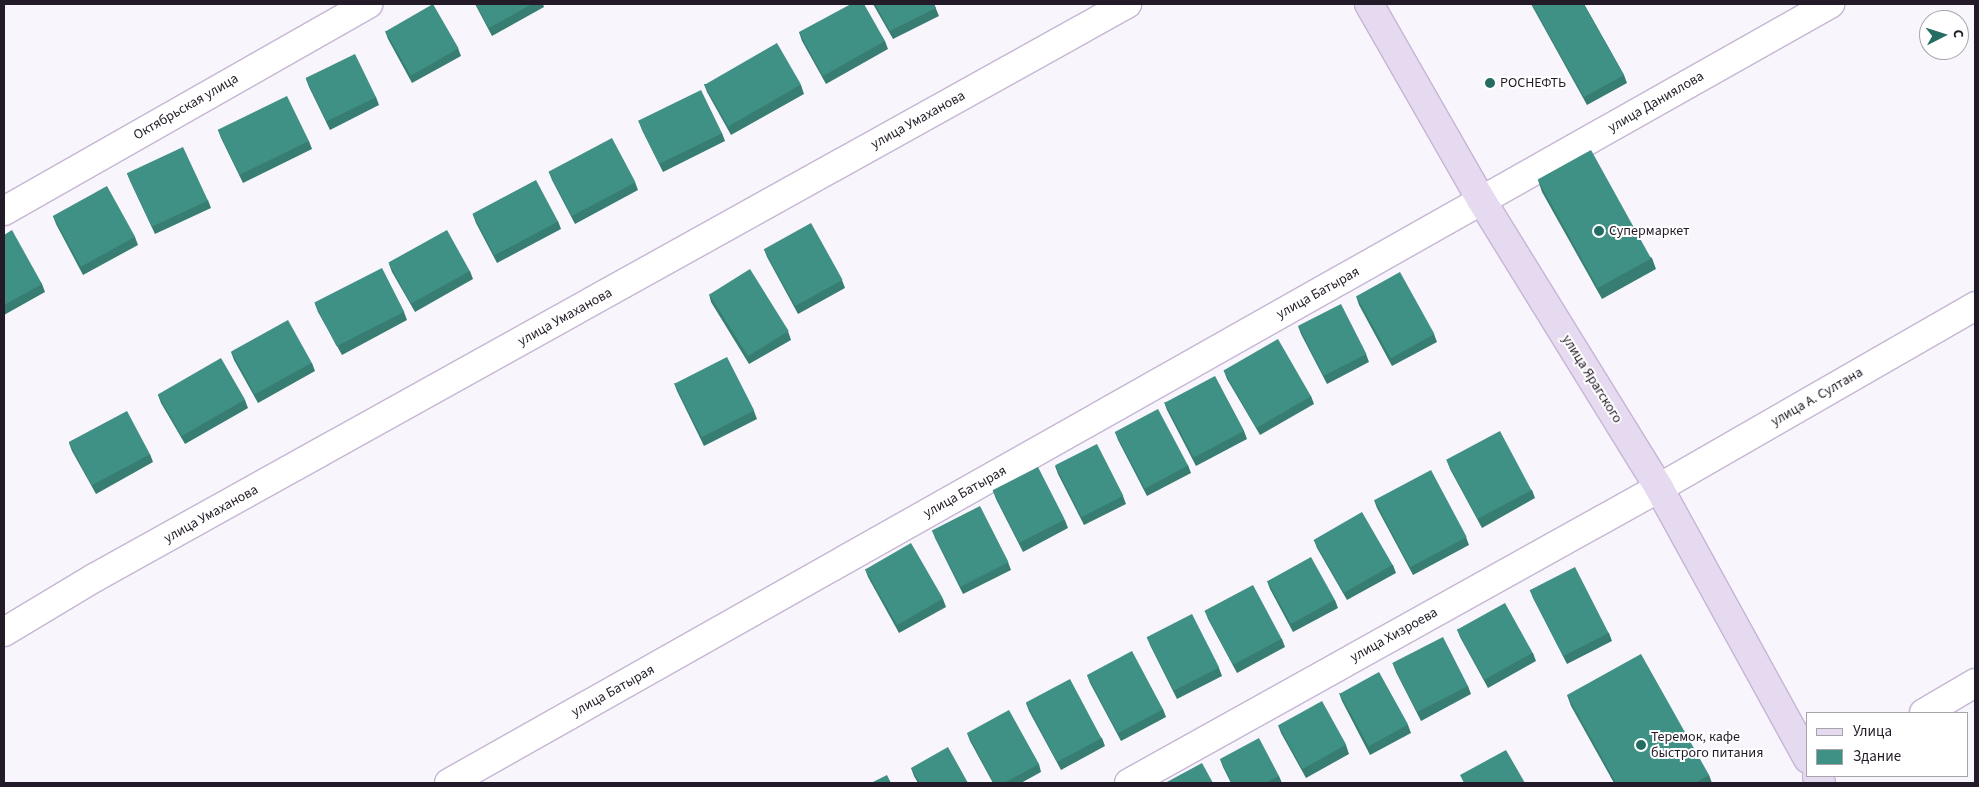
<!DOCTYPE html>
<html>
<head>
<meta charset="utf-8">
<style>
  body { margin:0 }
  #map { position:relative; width:1979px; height:787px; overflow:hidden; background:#f9f5fc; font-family:"Source Sans 3",sans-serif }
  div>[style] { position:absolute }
  .roads { filter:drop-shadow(1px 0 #c6b5d5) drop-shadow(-1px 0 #c6b5d5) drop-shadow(0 1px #c6b5d5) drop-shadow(0 -1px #c6b5d5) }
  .minor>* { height:28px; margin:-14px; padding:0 14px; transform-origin:14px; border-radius:14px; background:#fff }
  .secondary>* { height:28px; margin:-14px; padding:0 14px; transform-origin:14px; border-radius:14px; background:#e6daf0 }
  .wall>* { inset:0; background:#377d72 }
  .building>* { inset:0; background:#409185; transform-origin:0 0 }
  .dots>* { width:14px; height:14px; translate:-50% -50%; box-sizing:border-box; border:2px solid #fff; border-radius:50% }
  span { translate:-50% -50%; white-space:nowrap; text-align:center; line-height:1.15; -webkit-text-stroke:4px #fff; paint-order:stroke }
  .poi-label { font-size:14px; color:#231c28 }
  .left { translate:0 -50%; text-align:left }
  .street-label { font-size:14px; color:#231c28 }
  .frame { position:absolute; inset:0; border:5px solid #231c28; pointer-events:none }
  .legend { position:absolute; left:1806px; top:712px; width:162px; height:65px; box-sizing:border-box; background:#fff; border:1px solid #a7a4a9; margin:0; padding:6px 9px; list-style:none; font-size:15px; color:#231c28 }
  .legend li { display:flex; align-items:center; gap:10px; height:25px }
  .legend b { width:25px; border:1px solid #a7a4a9 }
  .north { position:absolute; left:1919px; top:10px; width:50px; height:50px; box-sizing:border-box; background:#fff; border:1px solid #a7a4a9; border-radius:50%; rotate:85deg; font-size:14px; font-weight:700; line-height:20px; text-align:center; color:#231c28 }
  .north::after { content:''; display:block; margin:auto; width:18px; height:22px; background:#256d63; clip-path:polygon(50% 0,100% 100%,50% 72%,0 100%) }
</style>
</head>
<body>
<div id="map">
  <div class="roads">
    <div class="minor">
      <div style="left:4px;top:211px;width:419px;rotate:-29.6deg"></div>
      <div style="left:4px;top:632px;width:105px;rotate:-31deg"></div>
      <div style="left:94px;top:578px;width:1182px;rotate:-29.06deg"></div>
      <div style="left:1924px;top:713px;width:59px;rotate:-30.5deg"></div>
      <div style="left:449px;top:783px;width:1586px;rotate:-29.43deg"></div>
      <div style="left:1129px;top:783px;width:607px;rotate:-29.1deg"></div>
      <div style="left:1659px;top:488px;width:365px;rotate:-29.9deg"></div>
    </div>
    <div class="secondary">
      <div style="left:1369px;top:4px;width:227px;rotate:60.2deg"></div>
      <div style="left:1482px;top:201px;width:337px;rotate:58.3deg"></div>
      <div style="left:1659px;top:488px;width:309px;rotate:61.2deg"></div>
      <div style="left:1817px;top:776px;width:8px;rotate:60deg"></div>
    </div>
  </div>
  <div class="wall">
    <div style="clip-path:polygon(475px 4px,543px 4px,544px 7px,492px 36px)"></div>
    <div style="clip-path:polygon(873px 4px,934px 4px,939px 16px,893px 39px)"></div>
    <div style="clip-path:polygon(1531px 4px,1584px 4px,1624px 75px,1627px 83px,1587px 105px)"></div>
    <div style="clip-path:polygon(385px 31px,458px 48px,461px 56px,412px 83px,388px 39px)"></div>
    <div style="clip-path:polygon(799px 32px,885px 41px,888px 49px,826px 84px,802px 41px)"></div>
    <div style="clip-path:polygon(306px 79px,376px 97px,379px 105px,330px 130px,309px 87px)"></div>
    <div style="clip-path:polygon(704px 84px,801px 85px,804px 94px,731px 135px,707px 92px)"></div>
    <div style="clip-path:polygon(639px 122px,722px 133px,725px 141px,663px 172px,642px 130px)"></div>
    <div style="clip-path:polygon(218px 130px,309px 141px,312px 149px,243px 183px,221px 138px)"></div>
    <div style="clip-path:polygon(549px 172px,635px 182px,638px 190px,575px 224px,552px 180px)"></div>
    <div style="clip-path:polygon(127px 173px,208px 200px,211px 208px,155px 234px,130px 181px)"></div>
    <div style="clip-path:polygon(1538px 180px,1652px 258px,1656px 269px,1602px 299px,1542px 192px)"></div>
    <div style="clip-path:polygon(473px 215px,558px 221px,561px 229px,497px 263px,476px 223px)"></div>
    <div style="clip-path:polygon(53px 216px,135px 237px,138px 245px,83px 275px,56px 224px)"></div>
    <div style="clip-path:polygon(4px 235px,42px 284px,45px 292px,4px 315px)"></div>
    <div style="clip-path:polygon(764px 249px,842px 280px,845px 288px,798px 314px,767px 257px)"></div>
    <div style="clip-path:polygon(389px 264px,470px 271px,473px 279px,415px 312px,392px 272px)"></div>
    <div style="clip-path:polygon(709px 294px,788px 331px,791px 340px,749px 364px,711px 302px)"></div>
    <div style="clip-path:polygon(1356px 296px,1434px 334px,1437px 342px,1392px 366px,1359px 305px)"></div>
    <div style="clip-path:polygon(315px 304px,404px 312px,407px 320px,342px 355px,318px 312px)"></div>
    <div style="clip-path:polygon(1298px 326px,1366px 354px,1369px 362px,1327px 384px,1301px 334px)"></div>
    <div style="clip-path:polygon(231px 352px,312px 363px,315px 371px,258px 403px,234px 360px)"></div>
    <div style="clip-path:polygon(1224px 371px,1311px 396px,1314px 404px,1260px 435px,1227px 379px)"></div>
    <div style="clip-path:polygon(674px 383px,754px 411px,757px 419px,704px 446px,677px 391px)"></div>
    <div style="clip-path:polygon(158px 395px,245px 400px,248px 408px,185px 444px,161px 403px)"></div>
    <div style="clip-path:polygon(1164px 402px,1244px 431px,1247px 439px,1196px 466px,1167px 410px)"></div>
    <div style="clip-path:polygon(1115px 432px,1188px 465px,1191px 473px,1147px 496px,1118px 440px)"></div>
    <div style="clip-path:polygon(69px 443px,150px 454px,153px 462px,96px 494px,72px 451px)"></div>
    <div style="clip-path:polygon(1447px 461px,1532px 490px,1535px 498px,1482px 528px,1450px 469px)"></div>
    <div style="clip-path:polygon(1055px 466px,1123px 496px,1126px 504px,1084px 525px,1058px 474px)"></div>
    <div style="clip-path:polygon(993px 491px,1065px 520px,1068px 528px,1023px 552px,996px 499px)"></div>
    <div style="clip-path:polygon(1374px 500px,1466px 537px,1469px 545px,1413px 575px,1377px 508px)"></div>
    <div style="clip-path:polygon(932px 530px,1008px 562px,1011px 570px,963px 594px,935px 538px)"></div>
    <div style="clip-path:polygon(1314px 540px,1393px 565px,1396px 573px,1347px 600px,1317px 548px)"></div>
    <div style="clip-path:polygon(865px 569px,943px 599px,946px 607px,899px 633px,868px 577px)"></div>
    <div style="clip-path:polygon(1267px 581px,1335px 600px,1338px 608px,1293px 632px,1270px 589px)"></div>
    <div style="clip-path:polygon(1530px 590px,1609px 633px,1612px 641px,1567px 664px,1533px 598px)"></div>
    <div style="clip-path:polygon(1205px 611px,1282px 639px,1285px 647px,1237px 673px,1208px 619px)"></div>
    <div style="clip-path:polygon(1457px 629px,1533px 653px,1536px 661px,1488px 688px,1460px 637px)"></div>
    <div style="clip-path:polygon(1147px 637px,1219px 668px,1222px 676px,1177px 699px,1150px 645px)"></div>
    <div style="clip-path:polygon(1393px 664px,1468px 686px,1471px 694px,1421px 721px,1396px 672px)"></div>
    <div style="clip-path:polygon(1087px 675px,1163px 709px,1166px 717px,1121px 741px,1090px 683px)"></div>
    <div style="clip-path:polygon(1339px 693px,1408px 725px,1411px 733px,1370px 755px,1342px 701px)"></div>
    <div style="clip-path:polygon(1567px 695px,1709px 775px,1712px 783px,1614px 783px,1571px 706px)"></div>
    <div style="clip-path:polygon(1026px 703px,1102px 738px,1105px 746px,1061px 770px,1029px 711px)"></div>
    <div style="clip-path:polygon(1278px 725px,1346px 745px,1349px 754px,1306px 778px,1281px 733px)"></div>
    <div style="clip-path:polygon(967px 733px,1039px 764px,1041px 772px,1021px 783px,993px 783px,970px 741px)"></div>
    <div style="clip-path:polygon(1220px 759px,1279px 776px,1282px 783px,1231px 783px,1223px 767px)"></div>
    <div style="clip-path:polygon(911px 768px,968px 783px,918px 783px,914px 776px)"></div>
  </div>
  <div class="building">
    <div style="left:433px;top:4px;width:51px;height:55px;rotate:60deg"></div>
    <div style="clip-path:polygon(476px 4px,532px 4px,489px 28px)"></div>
    <div style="clip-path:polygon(851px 4px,864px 4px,885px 41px,823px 76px,799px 32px)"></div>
    <div style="clip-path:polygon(875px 4px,934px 4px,936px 8px,890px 31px)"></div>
    <div style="clip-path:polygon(1532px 4px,1584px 4px,1624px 75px,1584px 97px)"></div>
    <div style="left:777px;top:43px;width:48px;height:84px;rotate:60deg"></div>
    <div style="left:355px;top:54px;width:48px;height:55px;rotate:64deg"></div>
    <div style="left:701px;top:90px;width:48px;height:70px;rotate:64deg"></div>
    <div style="left:287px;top:96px;width:50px;height:77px;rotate:64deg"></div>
    <div style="left:612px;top:138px;width:50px;height:72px;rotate:62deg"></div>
    <div style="left:183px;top:147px;width:59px;height:62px;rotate:65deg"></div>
    <div style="left:1591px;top:150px;width:124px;height:61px;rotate:61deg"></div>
    <div style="left:536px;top:180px;width:47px;height:72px;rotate:62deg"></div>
    <div style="left:107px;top:186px;width:58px;height:62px;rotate:61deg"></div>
    <div style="left:811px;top:223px;width:65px;height:54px;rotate:61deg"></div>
    <div style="clip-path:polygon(12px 230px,42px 284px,4px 305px,4px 235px)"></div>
    <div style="left:447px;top:230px;width:47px;height:67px;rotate:61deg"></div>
    <div style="left:382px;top:268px;width:49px;height:76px;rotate:63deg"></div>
    <div style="left:750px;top:269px;width:73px;height:48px;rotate:58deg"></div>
    <div style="left:1400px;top:272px;width:71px;height:50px;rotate:61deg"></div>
    <div style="left:1341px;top:304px;width:56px;height:48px;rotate:63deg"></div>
    <div style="left:288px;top:320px;width:49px;height:65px;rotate:61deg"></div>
    <div style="left:1278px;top:339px;width:66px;height:63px;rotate:60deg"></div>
    <div style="left:727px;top:357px;width:60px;height:59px;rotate:63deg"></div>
    <div style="left:221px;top:358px;width:48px;height:73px;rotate:60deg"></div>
    <div style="left:1215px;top:376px;width:62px;height:57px;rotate:62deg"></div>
    <div style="left:1158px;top:409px;width:64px;height:49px;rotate:62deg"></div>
    <div style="left:127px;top:411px;width:49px;height:66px;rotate:62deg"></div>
    <div style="left:1500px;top:431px;width:67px;height:61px;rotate:62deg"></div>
    <div style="left:1097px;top:444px;width:58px;height:47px;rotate:63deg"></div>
    <div style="left:1038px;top:467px;width:59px;height:51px;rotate:63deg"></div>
    <div style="left:1431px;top:470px;width:76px;height:64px;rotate:62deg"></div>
    <div style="left:980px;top:506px;width:63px;height:54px;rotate:63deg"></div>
    <div style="left:1362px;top:512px;width:61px;height:56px;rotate:60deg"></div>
    <div style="left:911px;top:543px;width:64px;height:53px;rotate:60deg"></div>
    <div style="left:1311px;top:557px;width:49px;height:50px;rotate:61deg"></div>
    <div style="left:1575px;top:567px;width:74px;height:51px;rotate:63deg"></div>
    <div style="left:1253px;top:585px;width:61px;height:55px;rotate:62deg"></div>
    <div style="left:1505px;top:603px;width:57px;height:55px;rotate:61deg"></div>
    <div style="left:1192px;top:614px;width:60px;height:51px;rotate:63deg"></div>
    <div style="left:1443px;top:637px;width:55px;height:57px;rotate:63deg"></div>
    <div style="left:1132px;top:651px;width:66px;height:51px;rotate:62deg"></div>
    <div style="clip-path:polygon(1641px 654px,1709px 775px,1695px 783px,1616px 783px,1567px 695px)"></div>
    <div style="left:1379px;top:672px;width:60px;height:45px;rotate:61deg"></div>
    <div style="left:1070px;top:679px;width:67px;height:50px;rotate:62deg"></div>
    <div style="left:1322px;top:701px;width:50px;height:50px;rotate:61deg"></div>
    <div style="clip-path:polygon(1009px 710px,1039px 764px,1004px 783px,994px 783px,967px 733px)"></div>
    <div style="clip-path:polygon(1259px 738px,1279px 776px,1265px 783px,1232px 783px,1220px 759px)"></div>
    <div style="clip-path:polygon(948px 747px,968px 783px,920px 783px,911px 768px)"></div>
    <div style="clip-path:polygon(1506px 750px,1525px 783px,1464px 783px,1460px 775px)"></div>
    <div style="clip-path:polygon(1202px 763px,1213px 783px,1165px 783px)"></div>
    <div style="clip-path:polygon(887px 775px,891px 783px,871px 783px)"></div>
  </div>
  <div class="dots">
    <div style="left:1490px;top:83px;background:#256d63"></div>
    <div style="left:1599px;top:231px;background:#256d63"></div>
    <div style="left:1641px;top:745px;background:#256d63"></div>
  </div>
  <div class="poi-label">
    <span class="left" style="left:1500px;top:83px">РОСНЕФТЬ</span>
    <span class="left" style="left:1609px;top:231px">Супермаркет</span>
    <span class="left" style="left:1651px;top:745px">Теремок, кафе<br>быстрого питания</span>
  </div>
  <div class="street-label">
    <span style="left:1656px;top:102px;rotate:-30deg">улица Даниялова</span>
    <span style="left:186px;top:107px;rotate:-30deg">Октябрьская улица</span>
    <span style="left:918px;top:120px;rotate:-29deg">улица Умаханова</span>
    <span style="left:1318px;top:293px;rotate:-29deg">улица Батырая</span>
    <span style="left:565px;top:317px;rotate:-29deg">улица Умаханова</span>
    <span style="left:1592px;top:379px;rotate:58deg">улица Ярагского</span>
    <span style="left:1817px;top:397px;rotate:-30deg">улица А. Султана</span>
    <span style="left:965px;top:492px;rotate:-29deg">улица Батырая</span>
    <span style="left:211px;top:514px;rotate:-29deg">улица Умаханова</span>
    <span style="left:1394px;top:635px;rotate:-29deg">улица Хизроева</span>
    <span style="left:613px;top:691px;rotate:-29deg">улица Батырая</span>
  </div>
  <div class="frame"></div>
  <ul class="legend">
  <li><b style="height:6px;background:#e6daf0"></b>Улица</li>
  <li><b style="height:14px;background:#409185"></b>Здание</li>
  </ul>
  <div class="north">С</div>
</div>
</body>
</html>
